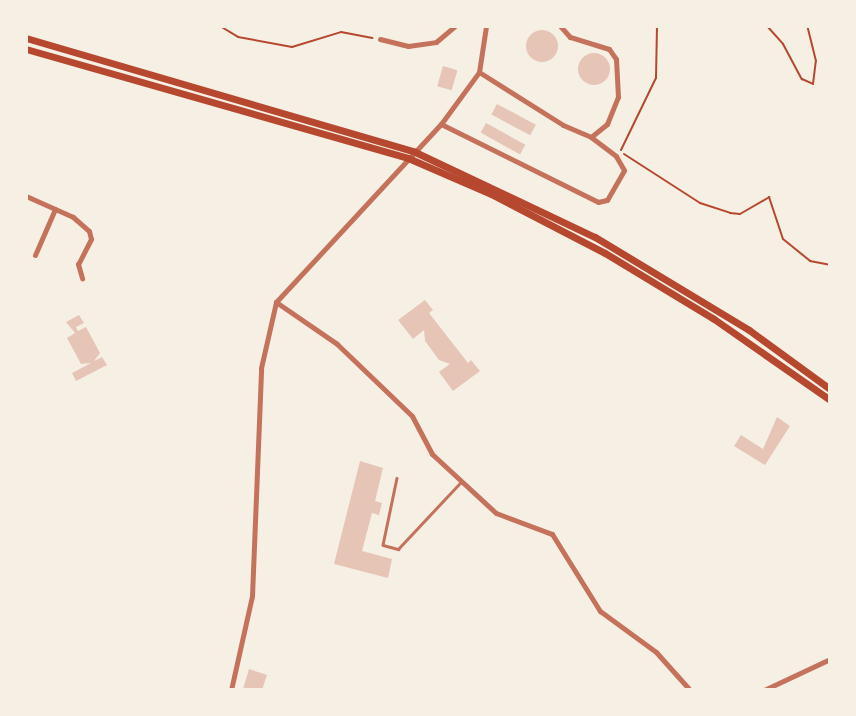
<!DOCTYPE html>
<html>
<head>
<meta charset="utf-8">
<style>
  body { margin:0 }
  #map { position:relative; width:856px; height:716px; overflow:hidden; background:#f6efe4; font-family:Figtree,sans-serif }
  div>[style] { position:absolute }
  .building>* { inset:0; background:#e6c5b7; transform-origin:0 0 }
  .round { border-radius:50% }
  .path>* { height:2px; margin:-1px; padding:0 1px; transform-origin:1px; border-radius:1px; background:#b5482f }
  .service>* { height:2.5px; margin:-1.25px; padding:0 1.25px; transform-origin:1.25px; border-radius:1.25px; background:#c5725c }
  .minor>* { height:5px; margin:-2.5px; padding:0 2.5px; transform-origin:2.5px; border-radius:2.5px; background:#c5725c }
  .secondary>* { height:7px; margin:-3.5px; padding:0 3.5px; transform-origin:3.5px; border-radius:3.5px; background:#b5482f }
  span { translate:-50% -50%; white-space:nowrap; text-align:center; line-height:1.15; -webkit-text-stroke:7px #f6efe4; paint-order:stroke }
  .frame { position:absolute; inset:0; border:28px solid #f6efe4; pointer-events:none }
</style>
</head>
<body>
<div id="map">
  <div class="building">
    <div class="round" style="left:526px;top:30px;width:32px;height:32px"></div>
    <div class="round" style="left:578px;top:53px;width:32px;height:32px"></div>
    <div style="left:443px;top:66px;width:15px;height:21px;rotate:16deg"></div>
    <div style="left:497px;top:104px;width:44px;height:12px;rotate:28deg"></div>
    <div style="left:486px;top:123px;width:45px;height:11px;rotate:29deg"></div>
    <div style="clip-path:polygon(425px 300px,433px 310px,429px 313px,468px 363px,471px 360px,480px 371px,453px 391px,439px 372px,450px 364px,439px 360px,425px 341px,424px 330px,413px 339px,398px 320px)"></div>
    <div style="clip-path:polygon(79px 315px,84px 323px,76px 327px,78px 331px,86px 327px,100px 353px,94px 361px,102px 357px,107px 365px,76px 381px,72px 373px,91px 363px,81px 364px,67px 338px,75px 333px,66px 322px)"></div>
    <div style="clip-path:polygon(777px 417px,790px 426px,765px 465px,734px 446px,741px 435px,763px 449px)"></div>
    <div style="clip-path:polygon(360px 461px,383px 468px,375px 501px,382px 503px,379px 515px,372px 513px,362px 551px,392px 559px,388px 578px,334px 564px)"></div>
    <div style="clip-path:polygon(249px 669px,267px 675px,262px 690px,243px 689px)"></div>
  </div>
  <div class="path">
    <div style="left:220px;top:26px;width:21px;rotate:31deg"></div>
    <div style="left:238px;top:37px;width:55px;rotate:10.5deg"></div>
    <div style="left:292px;top:47px;width:51px;rotate:-17deg"></div>
    <div style="left:341px;top:32px;width:32px;rotate:11deg"></div>
    <div style="left:767px;top:26px;width:24px;rotate:48deg"></div>
    <div style="left:783px;top:44px;width:40px;rotate:62deg"></div>
    <div style="left:802px;top:79px;width:12px;rotate:24deg"></div>
    <div style="left:813px;top:84px;width:23px;rotate:-83deg"></div>
    <div style="left:816px;top:61px;width:36px;rotate:-104deg"></div>
    <div style="left:621px;top:150px;width:80px;rotate:-64.1deg"></div>
    <div style="left:656px;top:78px;width:52px;rotate:-88.9deg"></div>
    <div style="left:624px;top:154px;width:90px;rotate:32.8deg"></div>
    <div style="left:700px;top:203px;width:32px;rotate:18deg"></div>
    <div style="left:730px;top:213px;width:10px;rotate:6deg"></div>
    <div style="left:740px;top:214px;width:34px;rotate:-30deg"></div>
    <div style="left:769px;top:197px;width:44px;rotate:71.6deg"></div>
    <div style="left:783px;top:239px;width:35px;rotate:39deg"></div>
    <div style="left:810px;top:261px;width:20px;rotate:11deg"></div>
  </div>
  <div class="service">
    <div style="left:397px;top:478px;width:68px;rotate:101.8deg"></div>
    <div style="left:383px;top:545px;width:16px;rotate:15deg"></div>
    <div style="left:398px;top:549px;width:92px;rotate:-46.8deg"></div>
  </div>
  <div class="minor">
    <div style="left:380px;top:39px;width:29px;rotate:14deg"></div>
    <div style="left:408px;top:46px;width:28px;rotate:-8deg"></div>
    <div style="left:436px;top:42px;width:25px;rotate:-40deg"></div>
    <div style="left:479px;top:72px;width:99px;rotate:32.2deg"></div>
    <div style="left:563px;top:125px;width:30px;rotate:23deg"></div>
    <div style="left:591px;top:137px;width:21px;rotate:-39deg"></div>
    <div style="left:607px;top:124px;width:29px;rotate:-68deg"></div>
    <div style="left:618px;top:97px;width:38px;rotate:-93deg"></div>
    <div style="left:616px;top:59px;width:12px;rotate:-125deg"></div>
    <div style="left:609px;top:49px;width:41px;rotate:-162.9deg"></div>
    <div style="left:570px;top:37px;width:15px;rotate:-132deg"></div>
    <div style="left:441px;top:124px;width:175px;rotate:26.4deg"></div>
    <div style="left:598px;top:202px;width:9px;rotate:-13deg"></div>
    <div style="left:607px;top:200px;width:34px;rotate:-60deg"></div>
    <div style="left:624px;top:170px;width:16px;rotate:-120deg"></div>
    <div style="left:616px;top:156px;width:31px;rotate:-143deg"></div>
    <div style="left:26px;top:196px;width:51px;rotate:24.1deg"></div>
    <div style="left:73px;top:217px;width:21px;rotate:41deg"></div>
    <div style="left:89px;top:231px;width:8px;rotate:76deg"></div>
    <div style="left:91px;top:239px;width:28px;rotate:117deg"></div>
    <div style="left:78px;top:264px;width:15px;rotate:74deg"></div>
    <div style="left:35px;top:255px;width:50px;rotate:-66.5deg"></div>
    <div style="left:276px;top:302px;width:74px;rotate:34.5deg"></div>
    <div style="left:337px;top:344px;width:104px;rotate:43.8deg"></div>
    <div style="left:412px;top:416px;width:43px;rotate:62.2deg"></div>
    <div style="left:432px;top:454px;width:87px;rotate:42.7deg"></div>
    <div style="left:496px;top:513px;width:60px;rotate:20.6deg"></div>
    <div style="left:552px;top:534px;width:91px;rotate:58.1deg"></div>
    <div style="left:600px;top:611px;width:69px;rotate:36.2deg"></div>
    <div style="left:656px;top:652px;width:51px;rotate:48.2deg"></div>
    <div style="left:231px;top:690px;width:96px;rotate:-77.4deg"></div>
    <div style="left:252px;top:596px;width:228px;rotate:-87.7deg"></div>
    <div style="left:261px;top:368px;width:68px;rotate:-77.2deg"></div>
    <div style="left:276px;top:302px;width:243px;rotate:-47.2deg"></div>
    <div style="left:441px;top:124px;width:64px;rotate:-53.8deg"></div>
    <div style="left:479px;top:72px;width:47px;rotate:-81.3deg"></div>
    <div style="left:764px;top:690px;width:73px;rotate:-25.2deg"></div>
  </div>
  <div class="secondary">
    <div style="left:26px;top:38px;width:405px;rotate:16.3deg"></div>
    <div style="left:415px;top:152px;width:199px;rotate:25.3deg"></div>
    <div style="left:595px;top:237px;width:180px;rotate:31.1deg"></div>
    <div style="left:749px;top:330px;width:100px;rotate:36.1deg"></div>
    <div style="left:26px;top:49px;width:397px;rotate:15.9deg"></div>
    <div style="left:408px;top:158px;width:90px;rotate:23.4deg"></div>
    <div style="left:491px;top:194px;width:128px;rotate:27.4deg"></div>
    <div style="left:605px;top:253px;width:127px;rotate:31.2deg"></div>
    <div style="left:714px;top:319px;width:141px;rotate:34.9deg"></div>
  </div>
  <div class="frame"></div>
</div>
</body>
</html>
